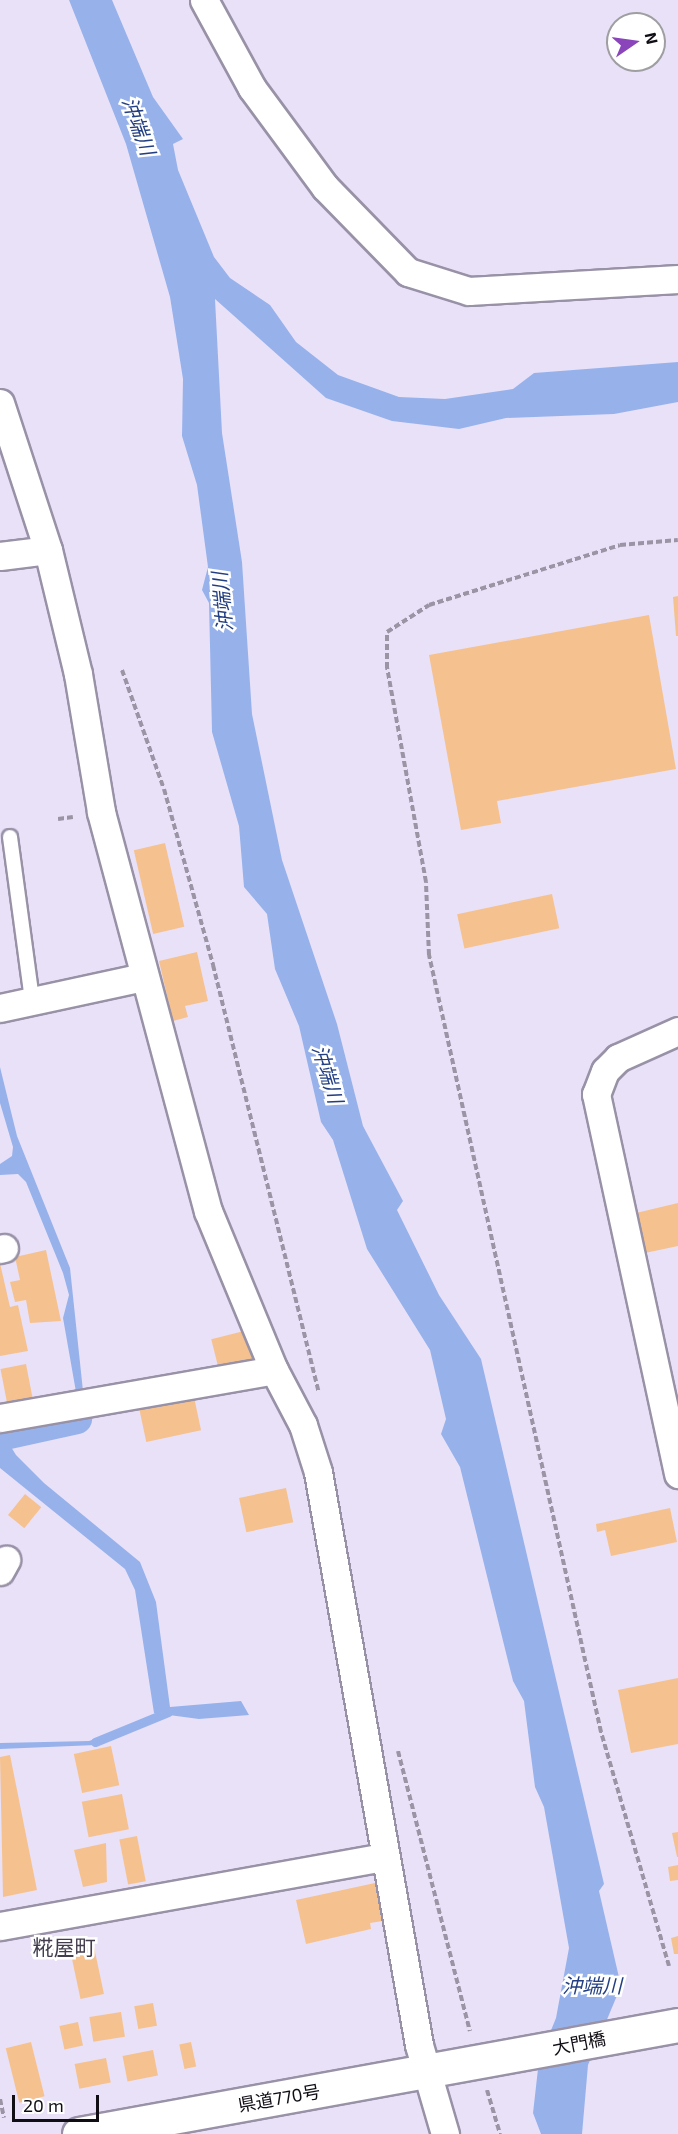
<!DOCTYPE html>
<html>
<head>
<meta charset="utf-8">
<style>
  body { margin:0 }
  #map { position:relative; width:678px; height:2134px; overflow:hidden; background:#e9e1f8; font-family:"Exo 2","Noto Sans JP",sans-serif }
  div>[style] { position:absolute }
  .water>* { inset:0; background:#97b2eb }
  .stream>* { height:9px; margin:-4.5px; padding:0 4.5px; transform-origin:4.5px; border-radius:4.5px; background:#97b2eb }
  .canal>* { height:30px; margin:-15px; padding:0 15px; transform-origin:15px; border-radius:15px; background:#97b2eb }
  .building>* { inset:0; background:#f5c28f; transform-origin:0 0 }
  .path>* { height:4px; margin-top:-2px; transform-origin:0; background:repeating-linear-gradient(90deg,#9a94a5 0 6px,transparent 0 9px) }
  .roads { filter:drop-shadow(2px 0 #9992a7) drop-shadow(-2px 0 #9992a7) drop-shadow(0 2px #9992a7) drop-shadow(0 -2px #9992a7) }
  .service>* { height:14px; margin:-7px; padding:0 7px; transform-origin:7px; border-radius:7px; background:#fff }
  .minor>* { height:27px; margin:-13.5px; padding:0 13.5px; transform-origin:13.5px; border-radius:13.5px; background:#fff }
  .secondary>* { height:33px; margin:-16.5px; padding:0 16.5px; transform-origin:16.5px; border-radius:16.5px; background:#fff }
  span { translate:-50% -50%; white-space:nowrap; text-align:center; line-height:1.15; -webkit-text-stroke:5px #fff; paint-order:stroke }
  .street-label { font-size:18px; color:#100d14 }
  .water-label { font-size:20px; color:#233f82; font-style:italic }
  .quarter-label { font-size:21px; color:#423c4d }
  .north { position:absolute; left:606px; top:12px; width:60px; height:60px; box-sizing:border-box; background:#fff; border:2px solid #9f9ea1; border-radius:50%; rotate:77deg; font-size:16px; font-weight:700; line-height:24px; text-align:center; color:#100d14 }
  .north::after { content:''; display:block; margin:auto; width:21px; height:27px; background:#8945b9; clip-path:polygon(50% 0,100% 100%,50% 72%,0 100%) }
  .scale { position:absolute; left:12px; top:2095px; width:87px; height:27px; box-sizing:border-box; border:3px solid #100d14; border-top:0; padding-left:8px; font-size:18px; line-height:21px; white-space:nowrap; color:#100d14; -webkit-text-stroke:4px #fff; paint-order:stroke }
</style>
</head>
<body>
<div id="map">
  <div class="water">
    <div style="clip-path:polygon(69px 0,112px 0,153px 97px,183px 139px,173px 144px,178px 170px,214px 257px,230px 278px,270px 305px,296px 342px,338px 375px,399px 397px,445px 399px,513px 389px,534px 373px,678px 362px,678px 402px,614px 414px,506px 418px,459px 429px,392px 421px,326px 398px,215px 299px,222px 433px,242px 562px,252px 714px,282px 860px,337px 1024px,363px 1126px,403px 1201px,397px 1210px,439px 1295px,481px 1359px,604px 1884px,599px 1891px,621px 1986px,588px 2065px,582px 2134px,541px 2134px,533px 2113px,539px 2060px,556px 2018px,569px 1948px,544px 1807px,535px 1787px,524px 1701px,513px 1681px,460px 1467px,441px 1434px,446px 1419px,430px 1350px,367px 1249px,333px 1140px,321px 1122px,299px 1026px,275px 969px,267px 914px,244px 887px,239px 826px,212px 732px,209px 603px,202px 590px,208px 567px,197px 485px,182px 436px,183px 379px,170px 297px,126px 144px)"></div>
    <div style="clip-path:polygon(0 1067px,17px 1136px,70px 1268px,83px 1391px,76px 1392px,63px 1318px,69px 1295px,63px 1273px,26px 1182px,18px 1174px,0 1175px,0 1164px,12px 1156px,13px 1147px,0 1103px)"></div>
    <div style="clip-path:polygon(0 1429px,16px 1455px,44px 1483px,140px 1562px,156px 1602px,170px 1707px,241px 1701px,249px 1715px,199px 1719px,154px 1713px,135px 1590px,125px 1569px,0 1468px)"></div>
    <div style="clip-path:polygon(106px 1735px,96px 1745px,0 1749px,0 1743px,89px 1741px)"></div>
  </div>
  <div class="stream">
    <div style="left:95px;top:1742px;width:79px;rotate:-22.3deg"></div>
  </div>
  <div class="canal">
    <div style="left:0;top:1436px;width:79px;rotate:-12.4deg"></div>
  </div>
  <div class="building">
    <div style="clip-path:polygon(678px 596px,678px 636px,676px 636px,673px 597px)"></div>
    <div style="clip-path:polygon(649px 615px,676px 769px,497px 801px,501px 823px,461px 830px,429px 655px)"></div>
    <div style="left:165px;top:843px;width:86px;height:32px;rotate:77deg"></div>
    <div style="left:552px;top:894px;width:35px;height:97px;rotate:78deg"></div>
    <div style="clip-path:polygon(197px 952px,208px 1001px,185px 1006px,188px 1017px,173px 1021px,159px 961px)"></div>
    <div style="clip-path:polygon(678px 1203px,678px 1246px,645px 1253px,636px 1213px)"></div>
    <div style="clip-path:polygon(46px 1250px,61px 1321px,30px 1323px,26px 1300px,15px 1302px,10px 1282px,20px 1280px,15px 1257px)"></div>
    <div style="clip-path:polygon(0 1263px,10px 1307px,18px 1305px,28px 1351px,0 1356px)"></div>
    <div style="left:252px;top:1329px;width:29px;height:42px;rotate:76deg"></div>
    <div style="left:26px;top:1364px;width:37px;height:26px;rotate:79deg"></div>
    <div style="left:194px;top:1397px;width:34px;height:56px;rotate:78deg"></div>
    <div style="left:286px;top:1488px;width:35px;height:48px;rotate:78deg"></div>
    <div style="left:25px;top:1494px;width:21px;height:27px;rotate:39deg"></div>
    <div style="clip-path:polygon(670px 1508px,677px 1542px,611px 1556px,605px 1530px,597px 1532px,596px 1524px)"></div>
    <div style="clip-path:polygon(678px 1678px,678px 1744px,631px 1753px,618px 1690px)"></div>
    <div style="left:111px;top:1746px;width:40px;height:38px;rotate:78deg"></div>
    <div style="clip-path:polygon(10px 1755px,37px 1890px,3px 1897px,0 1757px)"></div>
    <div style="left:122px;top:1794px;width:36px;height:41px;rotate:79deg"></div>
    <div style="clip-path:polygon(678px 1832px,678px 1857px,677px 1857px,672px 1833px)"></div>
    <div style="left:137px;top:1836px;width:46px;height:18px;rotate:79deg"></div>
    <div style="clip-path:polygon(106px 1843px,107px 1882px,83px 1887px,74px 1850px)"></div>
    <div style="clip-path:polygon(678px 1865px,678px 1880px,670px 1881px,668px 1867px)"></div>
    <div style="clip-path:polygon(375px 1883px,383px 1921px,370px 1923px,371px 1929px,306px 1944px,296px 1900px)"></div>
    <div style="clip-path:polygon(678px 1936px,678px 1954px,674px 1954px,671px 1938px)"></div>
    <div style="left:94px;top:1947px;width:48px;height:24px;rotate:78deg"></div>
    <div style="left:153px;top:2003px;width:23px;height:19px;rotate:80deg"></div>
    <div style="left:121px;top:2012px;width:25px;height:32px;rotate:81deg"></div>
    <div style="left:78px;top:2022px;width:24px;height:19px;rotate:78deg"></div>
    <div style="left:31px;top:2042px;width:56px;height:26px;rotate:76deg"></div>
    <div style="left:191px;top:2042px;width:25px;height:12px;rotate:78deg"></div>
    <div style="left:153px;top:2050px;width:26px;height:31px;rotate:79deg"></div>
    <div style="left:106px;top:2058px;width:25px;height:32px;rotate:79deg"></div>
  </div>
  <div class="path">
    <div style="left:122px;top:670px;width:126px;rotate:70.6deg"></div>
    <div style="left:164px;top:789px;width:183px;rotate:74.4deg"></div>
    <div style="left:213px;top:965px;width:440px;rotate:76.1deg"></div>
    <div style="left:58px;top:819px;width:15px;rotate:-8deg"></div>
    <div style="left:398px;top:1751px;width:289px;rotate:75.6deg"></div>
    <div style="left:669px;top:1966px;width:244px;rotate:-106.2deg"></div>
    <div style="left:601px;top:1732px;width:796px;rotate:-102.48deg"></div>
    <div style="left:429px;top:955px;width:73px;rotate:-92.4deg"></div>
    <div style="left:426px;top:882px;width:218px;rotate:-100.3deg"></div>
    <div style="left:387px;top:668px;width:36px;rotate:-90deg"></div>
    <div style="left:387px;top:632px;width:50px;rotate:-32.7deg"></div>
    <div style="left:429px;top:605px;width:200px;rotate:-17.4deg"></div>
    <div style="left:620px;top:545px;width:58px;rotate:-4.9deg"></div>
    <div style="left:487px;top:2090px;width:46px;rotate:73.5deg"></div>
    <div style="left:0;top:2099px;width:19px;rotate:78deg"></div>
  </div>
  <div class="roads">
    <div class="service">
      <div style="left:10px;top:837px;width:164px;rotate:82.3deg"></div>
    </div>
    <div class="minor">
      <div style="left:204px;top:0;width:100px;rotate:61.4deg"></div>
      <div style="left:252px;top:88px;width:123px;rotate:53.6deg"></div>
      <div style="left:325px;top:187px;width:119px;rotate:45.7deg"></div>
      <div style="left:408px;top:272px;width:64px;rotate:17.3deg"></div>
      <div style="left:469px;top:291px;width:209px;rotate:-3.3deg"></div>
      <div style="left:0;top:403px;width:155px;rotate:71.9deg"></div>
      <div style="left:48px;top:550px;width:128px;rotate:76.4deg"></div>
      <div style="left:78px;top:674px;width:140px;rotate:80.5deg"></div>
      <div style="left:101px;top:812px;width:413px;rotate:75deg"></div>
      <div style="left:208px;top:1211px;width:172px;rotate:67.5deg"></div>
      <div style="left:274px;top:1370px;width:62px;rotate:62.2deg"></div>
      <div style="left:303px;top:1425px;width:49px;rotate:72.3deg"></div>
      <div style="left:318px;top:1472px;width:582px;rotate:80deg"></div>
      <div style="left:419px;top:2045px;width:93px;rotate:73.7deg"></div>
      <div style="left:0;top:556px;width:48px;rotate:-7.1deg"></div>
      <div style="left:0;top:1008px;width:146px;rotate:-12.2deg"></div>
      <div style="left:678px;top:1031px;width:66px;rotate:155.8deg"></div>
      <div style="left:618px;top:1058px;width:18px;rotate:135deg"></div>
      <div style="left:605px;top:1071px;width:25px;rotate:111deg"></div>
      <div style="left:596px;top:1094px;width:389px;rotate:77.8deg"></div>
      <div style="left:0;top:1249px;width:4px;rotate:-14deg"></div>
      <div style="left:0;top:1418px;width:278px;rotate:-9.9deg"></div>
      <div style="left:0;top:1571px;width:13px;rotate:-61deg"></div>
      <div style="left:0;top:1926px;width:389px;rotate:-10.2deg"></div>
    </div>
    <div class="secondary">
      <div style="left:79px;top:2134px;width:609px;rotate:-10.31deg"></div>
    </div>
  </div>
  <div class="street-label">
    <span style="left:579px;top:2043px;rotate:-11deg">大門橋</span>
    <span style="left:279px;top:2098px;rotate:-10deg">県道770号</span>
  </div>
  <div class="water-label">
    <span style="left:139px;top:126px;rotate:70deg">沖端川</span>
    <span style="left:222px;top:602px;rotate:-96deg">沖端川</span>
    <span style="left:328px;top:1074px;rotate:73deg">沖端川</span>
    <span style="left:592px;top:1985px">沖端川</span>
  </div>
  <div class="quarter-label">
    <span style="left:64px;top:1947px">糀屋町</span>
  </div>
  <div class="north">N</div>
  <div class="scale">20 m</div>
</div>
</body>
</html>
